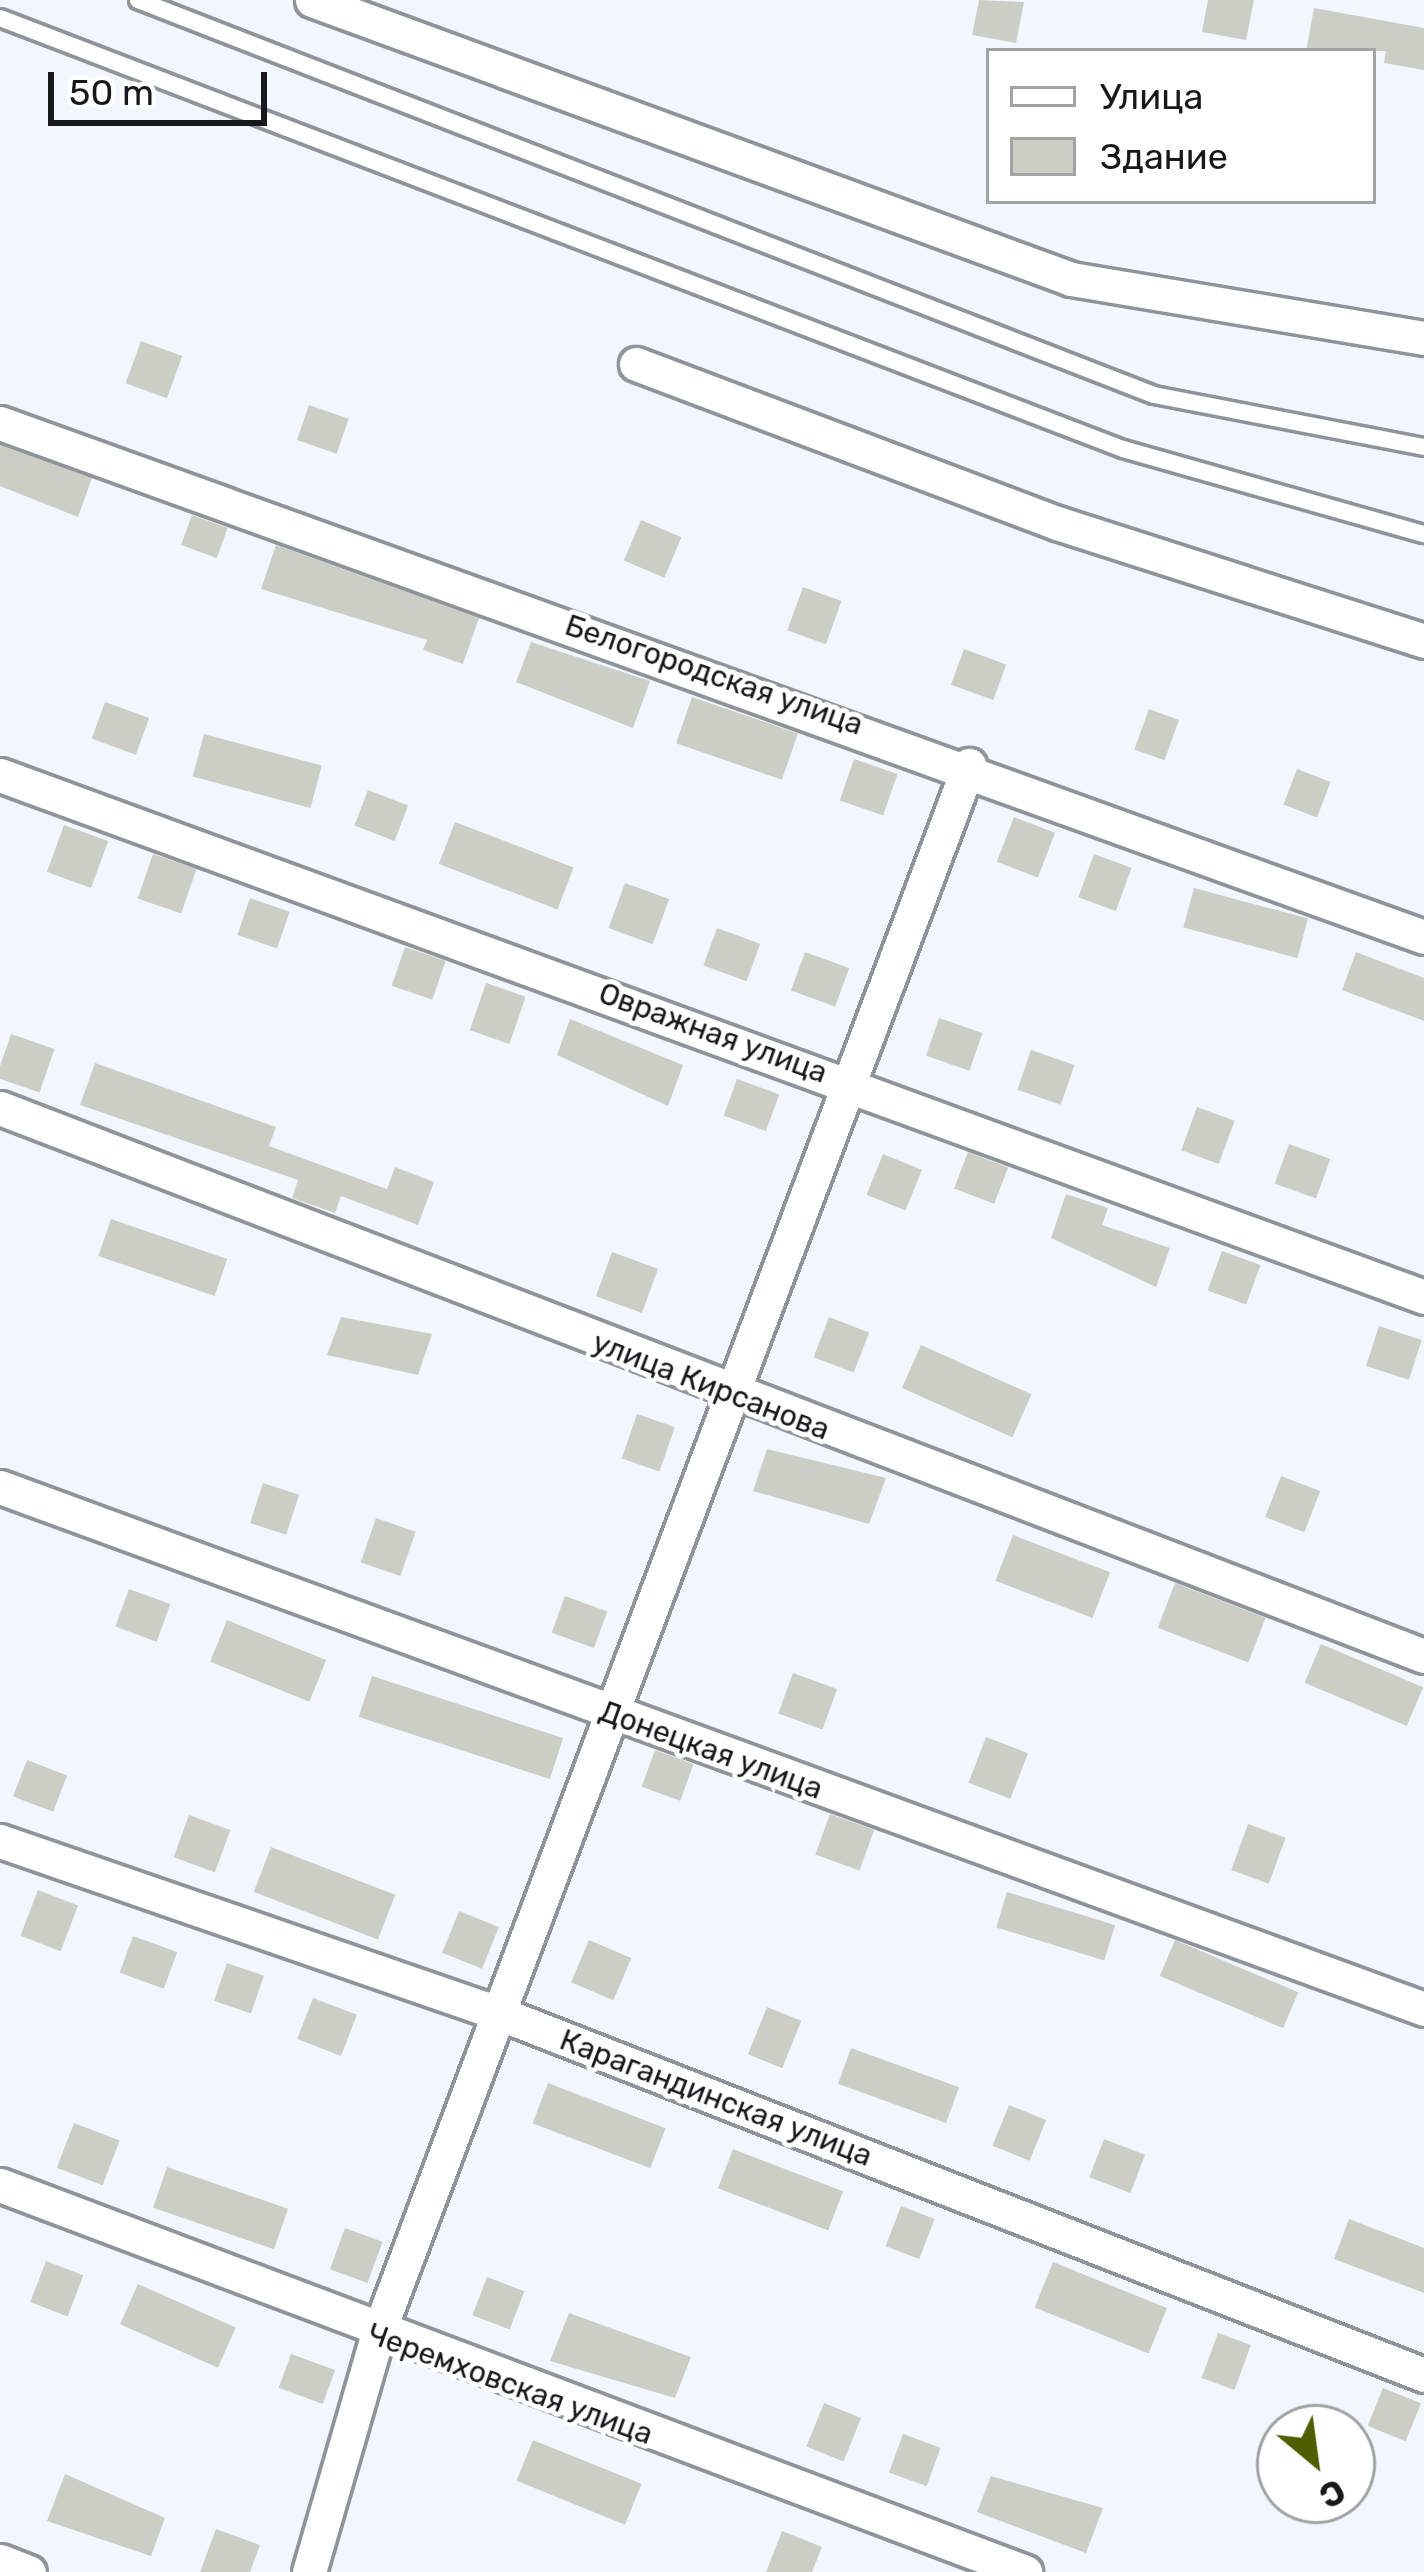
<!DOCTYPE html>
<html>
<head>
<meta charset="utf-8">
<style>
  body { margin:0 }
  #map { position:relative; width:1424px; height:2572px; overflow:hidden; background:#f2f7ff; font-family:Rubik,sans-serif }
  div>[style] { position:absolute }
  .building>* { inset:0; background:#cccec6; transform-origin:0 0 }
  .roads { filter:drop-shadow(3px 0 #8f939a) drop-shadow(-3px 0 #8f939a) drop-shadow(0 3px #8f939a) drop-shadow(0 -3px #8f939a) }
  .lane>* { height:16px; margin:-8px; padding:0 8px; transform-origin:8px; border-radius:8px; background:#fff }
  .street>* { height:33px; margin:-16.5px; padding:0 16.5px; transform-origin:16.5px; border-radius:16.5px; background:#fff }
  span { translate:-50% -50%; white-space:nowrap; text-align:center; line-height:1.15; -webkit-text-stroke:10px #fff; paint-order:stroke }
  .street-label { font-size:30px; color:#16181b }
  .legend { position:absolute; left:986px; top:48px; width:390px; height:156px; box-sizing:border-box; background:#fff; border:3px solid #a2a3a4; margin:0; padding:15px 21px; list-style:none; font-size:36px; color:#16181b }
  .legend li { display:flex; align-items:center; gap:24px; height:60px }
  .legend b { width:60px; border:3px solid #a2a3a4 }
  .north { position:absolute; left:1256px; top:2404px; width:120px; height:120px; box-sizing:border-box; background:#fff; border:3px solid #a2a3a4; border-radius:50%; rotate:151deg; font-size:33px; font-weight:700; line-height:48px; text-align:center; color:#16181b }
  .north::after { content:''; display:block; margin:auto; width:42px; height:54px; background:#4e5e00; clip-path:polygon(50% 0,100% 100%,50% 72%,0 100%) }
  .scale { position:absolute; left:48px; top:72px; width:219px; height:54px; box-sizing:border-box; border:6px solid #16181b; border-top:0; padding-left:15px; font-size:36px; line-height:42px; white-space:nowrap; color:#16181b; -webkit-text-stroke:9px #fff; paint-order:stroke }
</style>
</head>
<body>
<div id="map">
  <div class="building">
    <div style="clip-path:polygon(979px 0,1024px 2px,1016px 43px,972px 35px)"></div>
    <div style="clip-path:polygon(1208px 0,1254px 0,1246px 40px,1202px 32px)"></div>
    <div style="clip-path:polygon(1314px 8px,1424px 28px,1424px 70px,1384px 63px,1386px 51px,1306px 51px)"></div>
    <div style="left:141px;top:341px;width:44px;height:45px;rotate:20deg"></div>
    <div style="left:309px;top:405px;width:42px;height:37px;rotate:19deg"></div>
    <div style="clip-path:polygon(0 445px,92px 478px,78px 517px,0 486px)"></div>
    <div style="left:192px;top:515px;width:38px;height:32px;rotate:20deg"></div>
    <div style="left:641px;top:520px;width:44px;height:44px;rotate:23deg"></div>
    <div style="clip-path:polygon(276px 545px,479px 618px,463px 664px,423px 650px,427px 640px,261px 589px)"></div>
    <div style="left:803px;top:587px;width:41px;height:46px;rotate:20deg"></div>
    <div style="clip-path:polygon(531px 642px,650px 681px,633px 728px,516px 682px)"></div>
    <div style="left:964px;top:649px;width:45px;height:38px;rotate:20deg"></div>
    <div style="left:692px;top:697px;width:112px;height:49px;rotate:19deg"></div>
    <div style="left:105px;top:702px;width:47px;height:39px;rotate:20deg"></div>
    <div style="left:1149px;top:709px;width:32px;height:43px;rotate:20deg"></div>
    <div style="left:204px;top:734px;width:122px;height:44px;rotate:15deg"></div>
    <div style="left:854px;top:759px;width:46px;height:44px;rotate:19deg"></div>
    <div style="left:1297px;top:769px;width:36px;height:38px;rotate:21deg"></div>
    <div style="left:368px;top:790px;width:43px;height:38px;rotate:21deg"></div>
    <div style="left:1014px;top:817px;width:44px;height:48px;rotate:21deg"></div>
    <div style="left:455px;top:822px;width:127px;height:45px;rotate:21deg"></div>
    <div style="left:64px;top:825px;width:47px;height:50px;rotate:20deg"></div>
    <div style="left:153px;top:854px;width:46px;height:47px;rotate:19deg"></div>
    <div style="left:1094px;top:854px;width:40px;height:46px;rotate:20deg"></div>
    <div style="left:625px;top:883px;width:47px;height:48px;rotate:20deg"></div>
    <div style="left:1194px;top:888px;width:118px;height:41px;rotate:15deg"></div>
    <div style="left:250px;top:898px;width:42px;height:39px;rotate:19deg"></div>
    <div style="left:717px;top:928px;width:46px;height:40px;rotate:20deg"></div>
    <div style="left:405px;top:947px;width:43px;height:41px;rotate:19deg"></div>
    <div style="left:805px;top:952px;width:47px;height:41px;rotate:20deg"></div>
    <div style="clip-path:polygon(1356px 952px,1424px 978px,1424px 1021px,1342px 990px)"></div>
    <div style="left:486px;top:983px;width:42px;height:50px;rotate:19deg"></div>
    <div style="left:939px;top:1018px;width:46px;height:40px;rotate:19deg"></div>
    <div style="clip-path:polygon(570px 1019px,683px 1065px,668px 1106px,557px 1055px)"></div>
    <div style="left:11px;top:1034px;width:46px;height:46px;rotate:19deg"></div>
    <div style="left:1031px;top:1050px;width:46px;height:42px;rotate:19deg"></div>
    <div style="clip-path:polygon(95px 1063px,276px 1127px,269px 1146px,387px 1189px,395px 1167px,434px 1182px,418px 1225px,341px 1196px,335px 1213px,292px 1198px,298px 1180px,80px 1105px)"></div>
    <div style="left:737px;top:1079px;width:45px;height:39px;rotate:20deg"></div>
    <div style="left:1197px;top:1107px;width:40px;height:46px;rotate:20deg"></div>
    <div style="left:1289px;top:1144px;width:44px;height:42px;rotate:20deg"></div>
    <div style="left:968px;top:1152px;width:43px;height:39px;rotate:21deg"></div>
    <div style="left:883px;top:1154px;width:42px;height:44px;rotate:22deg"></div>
    <div style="clip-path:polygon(1066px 1194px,1108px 1208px,1102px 1225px,1170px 1248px,1156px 1287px,1051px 1238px)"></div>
    <div style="left:111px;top:1219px;width:123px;height:39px;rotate:19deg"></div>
    <div style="left:1222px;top:1251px;width:41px;height:42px;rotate:20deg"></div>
    <div style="left:612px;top:1252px;width:49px;height:47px;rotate:20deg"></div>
    <div style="clip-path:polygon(341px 1317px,432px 1334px,418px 1375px,327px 1355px)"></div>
    <div style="left:829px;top:1317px;width:43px;height:43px;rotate:21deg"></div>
    <div style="left:1379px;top:1326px;width:45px;height:42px;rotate:18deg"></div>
    <div style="left:921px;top:1345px;width:121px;height:47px;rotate:24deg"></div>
    <div style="left:637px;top:1414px;width:40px;height:47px;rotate:19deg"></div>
    <div style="clip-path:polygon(767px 1449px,886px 1478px,869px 1524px,753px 1491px)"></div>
    <div style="left:1281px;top:1476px;width:42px;height:44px;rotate:21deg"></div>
    <div style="left:263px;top:1483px;width:38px;height:42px;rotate:18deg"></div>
    <div style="left:376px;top:1518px;width:42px;height:47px;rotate:19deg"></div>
    <div style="left:1013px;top:1535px;width:104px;height:49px;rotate:21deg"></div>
    <div style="left:1175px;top:1583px;width:97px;height:48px;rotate:21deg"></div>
    <div style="left:129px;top:1589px;width:44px;height:40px;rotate:20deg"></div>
    <div style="left:565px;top:1596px;width:45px;height:39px;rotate:20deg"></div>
    <div style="left:227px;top:1620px;width:107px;height:45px;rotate:22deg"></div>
    <div style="left:1321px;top:1644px;width:111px;height:42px;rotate:23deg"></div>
    <div style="left:793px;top:1673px;width:47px;height:43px;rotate:20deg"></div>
    <div style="left:372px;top:1676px;width:201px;height:43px;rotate:18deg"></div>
    <div style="left:986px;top:1737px;width:45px;height:49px;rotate:21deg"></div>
    <div style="left:655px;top:1750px;width:41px;height:39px;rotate:20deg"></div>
    <div style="left:27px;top:1760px;width:43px;height:39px;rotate:21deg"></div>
    <div style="left:830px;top:1814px;width:47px;height:43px;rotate:20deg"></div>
    <div style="left:189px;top:1815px;width:44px;height:45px;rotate:20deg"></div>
    <div style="left:1248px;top:1824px;width:40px;height:49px;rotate:20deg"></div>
    <div style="left:271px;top:1847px;width:133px;height:48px;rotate:21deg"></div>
    <div style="left:38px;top:1890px;width:43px;height:49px;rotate:21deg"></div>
    <div style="left:1007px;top:1892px;width:113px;height:37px;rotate:17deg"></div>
    <div style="left:459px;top:1911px;width:43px;height:45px;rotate:22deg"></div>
    <div style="left:133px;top:1936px;width:47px;height:39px;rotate:20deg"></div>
    <div style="left:589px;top:1940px;width:46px;height:46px;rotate:23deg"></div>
    <div style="left:1175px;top:1940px;width:134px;height:39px;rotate:23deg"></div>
    <div style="left:227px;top:1963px;width:39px;height:40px;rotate:19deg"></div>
    <div style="left:313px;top:1998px;width:47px;height:44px;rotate:21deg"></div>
    <div style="left:767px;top:2007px;width:37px;height:51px;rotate:22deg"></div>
    <div style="left:851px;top:2048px;width:115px;height:38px;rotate:20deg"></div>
    <div style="left:548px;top:2083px;width:126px;height:43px;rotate:21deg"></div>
    <div style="left:1009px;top:2105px;width:40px;height:44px;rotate:22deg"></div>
    <div style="left:74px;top:2123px;width:49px;height:48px;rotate:21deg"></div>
    <div style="left:1104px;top:2139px;width:44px;height:41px;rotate:21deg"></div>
    <div style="left:733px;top:2149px;width:118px;height:42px;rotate:21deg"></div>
    <div style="left:167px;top:2167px;width:128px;height:43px;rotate:19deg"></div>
    <div style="left:901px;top:2206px;width:36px;height:43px;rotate:21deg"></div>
    <div style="clip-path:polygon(1349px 2219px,1424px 2248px,1424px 2293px,1334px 2259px)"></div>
    <div style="left:345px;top:2228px;width:40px;height:44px;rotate:20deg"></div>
    <div style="left:46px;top:2261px;width:40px;height:44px;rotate:21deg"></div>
    <div style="left:1053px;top:2262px;width:123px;height:49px;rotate:22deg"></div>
    <div style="left:487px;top:2277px;width:40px;height:41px;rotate:21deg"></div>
    <div style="left:138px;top:2284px;width:107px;height:44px;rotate:24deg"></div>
    <div style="clip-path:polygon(569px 2313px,691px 2357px,675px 2398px,550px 2361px)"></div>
    <div style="left:1218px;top:2333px;width:35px;height:48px;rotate:20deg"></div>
    <div style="left:291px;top:2354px;width:47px;height:36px;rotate:20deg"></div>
    <div style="left:1383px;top:2388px;width:41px;height:41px;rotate:22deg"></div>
    <div style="left:824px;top:2403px;width:40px;height:47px;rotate:22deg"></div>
    <div style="left:903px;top:2434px;width:40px;height:41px;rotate:20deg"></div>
    <div style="left:533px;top:2440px;width:117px;height:44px;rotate:22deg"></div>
    <div style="clip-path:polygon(65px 2474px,165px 2518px,151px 2556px,47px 2521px)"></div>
    <div style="clip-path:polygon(991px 2476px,1103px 2508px,1086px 2553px,977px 2512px)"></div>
    <div style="clip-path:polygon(216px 2529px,260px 2545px,250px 2572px,200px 2572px)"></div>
    <div style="clip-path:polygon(782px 2531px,822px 2547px,812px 2572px,766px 2572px)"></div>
  </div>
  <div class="roads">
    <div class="lane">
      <div style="left:138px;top:0;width:1090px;rotate:21.25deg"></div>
      <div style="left:1154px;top:395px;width:275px;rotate:10.9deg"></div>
      <div style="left:0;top:18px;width:1203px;rotate:21deg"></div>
      <div style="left:1123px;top:449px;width:313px;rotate:15.8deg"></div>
    </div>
    <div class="street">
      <div style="left:312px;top:0;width:809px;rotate:20.18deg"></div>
      <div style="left:1071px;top:279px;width:358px;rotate:9.5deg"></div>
      <div style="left:636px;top:364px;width:450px;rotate:20.7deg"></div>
      <div style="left:1057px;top:523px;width:386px;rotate:17.8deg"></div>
      <div style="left:0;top:423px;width:1514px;rotate:19.85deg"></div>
      <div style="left:0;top:775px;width:1517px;rotate:20.13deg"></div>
      <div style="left:0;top:1108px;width:1526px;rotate:21.05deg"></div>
      <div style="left:0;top:1487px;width:1517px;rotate:20.13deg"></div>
      <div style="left:0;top:1841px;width:530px;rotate:19.05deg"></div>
      <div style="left:501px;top:2014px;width:991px;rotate:21.36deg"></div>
      <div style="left:0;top:2185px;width:1096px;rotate:20.68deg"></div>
      <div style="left:0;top:2561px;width:31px;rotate:21deg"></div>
      <div style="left:309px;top:2572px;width:246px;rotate:-73.9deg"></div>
      <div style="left:377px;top:2336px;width:1679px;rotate:-69.35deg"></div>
    </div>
  </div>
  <div class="street-label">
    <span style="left:714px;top:675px;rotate:19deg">Белогородская улица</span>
    <span style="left:713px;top:1033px;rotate:20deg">Овражная улица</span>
    <span style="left:711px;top:1386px;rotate:21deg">улица Кирсанова</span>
    <span style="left:711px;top:1750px;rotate:20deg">Донецкая улица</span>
    <span style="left:716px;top:2098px;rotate:21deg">Карагандинская улица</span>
    <span style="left:510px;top:2384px;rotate:20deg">Черемховская улица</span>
  </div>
  <ul class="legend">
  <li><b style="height:15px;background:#fff"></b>Улица</li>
  <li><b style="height:33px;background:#cccec6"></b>Здание</li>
  </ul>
  <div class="north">С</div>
  <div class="scale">50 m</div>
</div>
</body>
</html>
